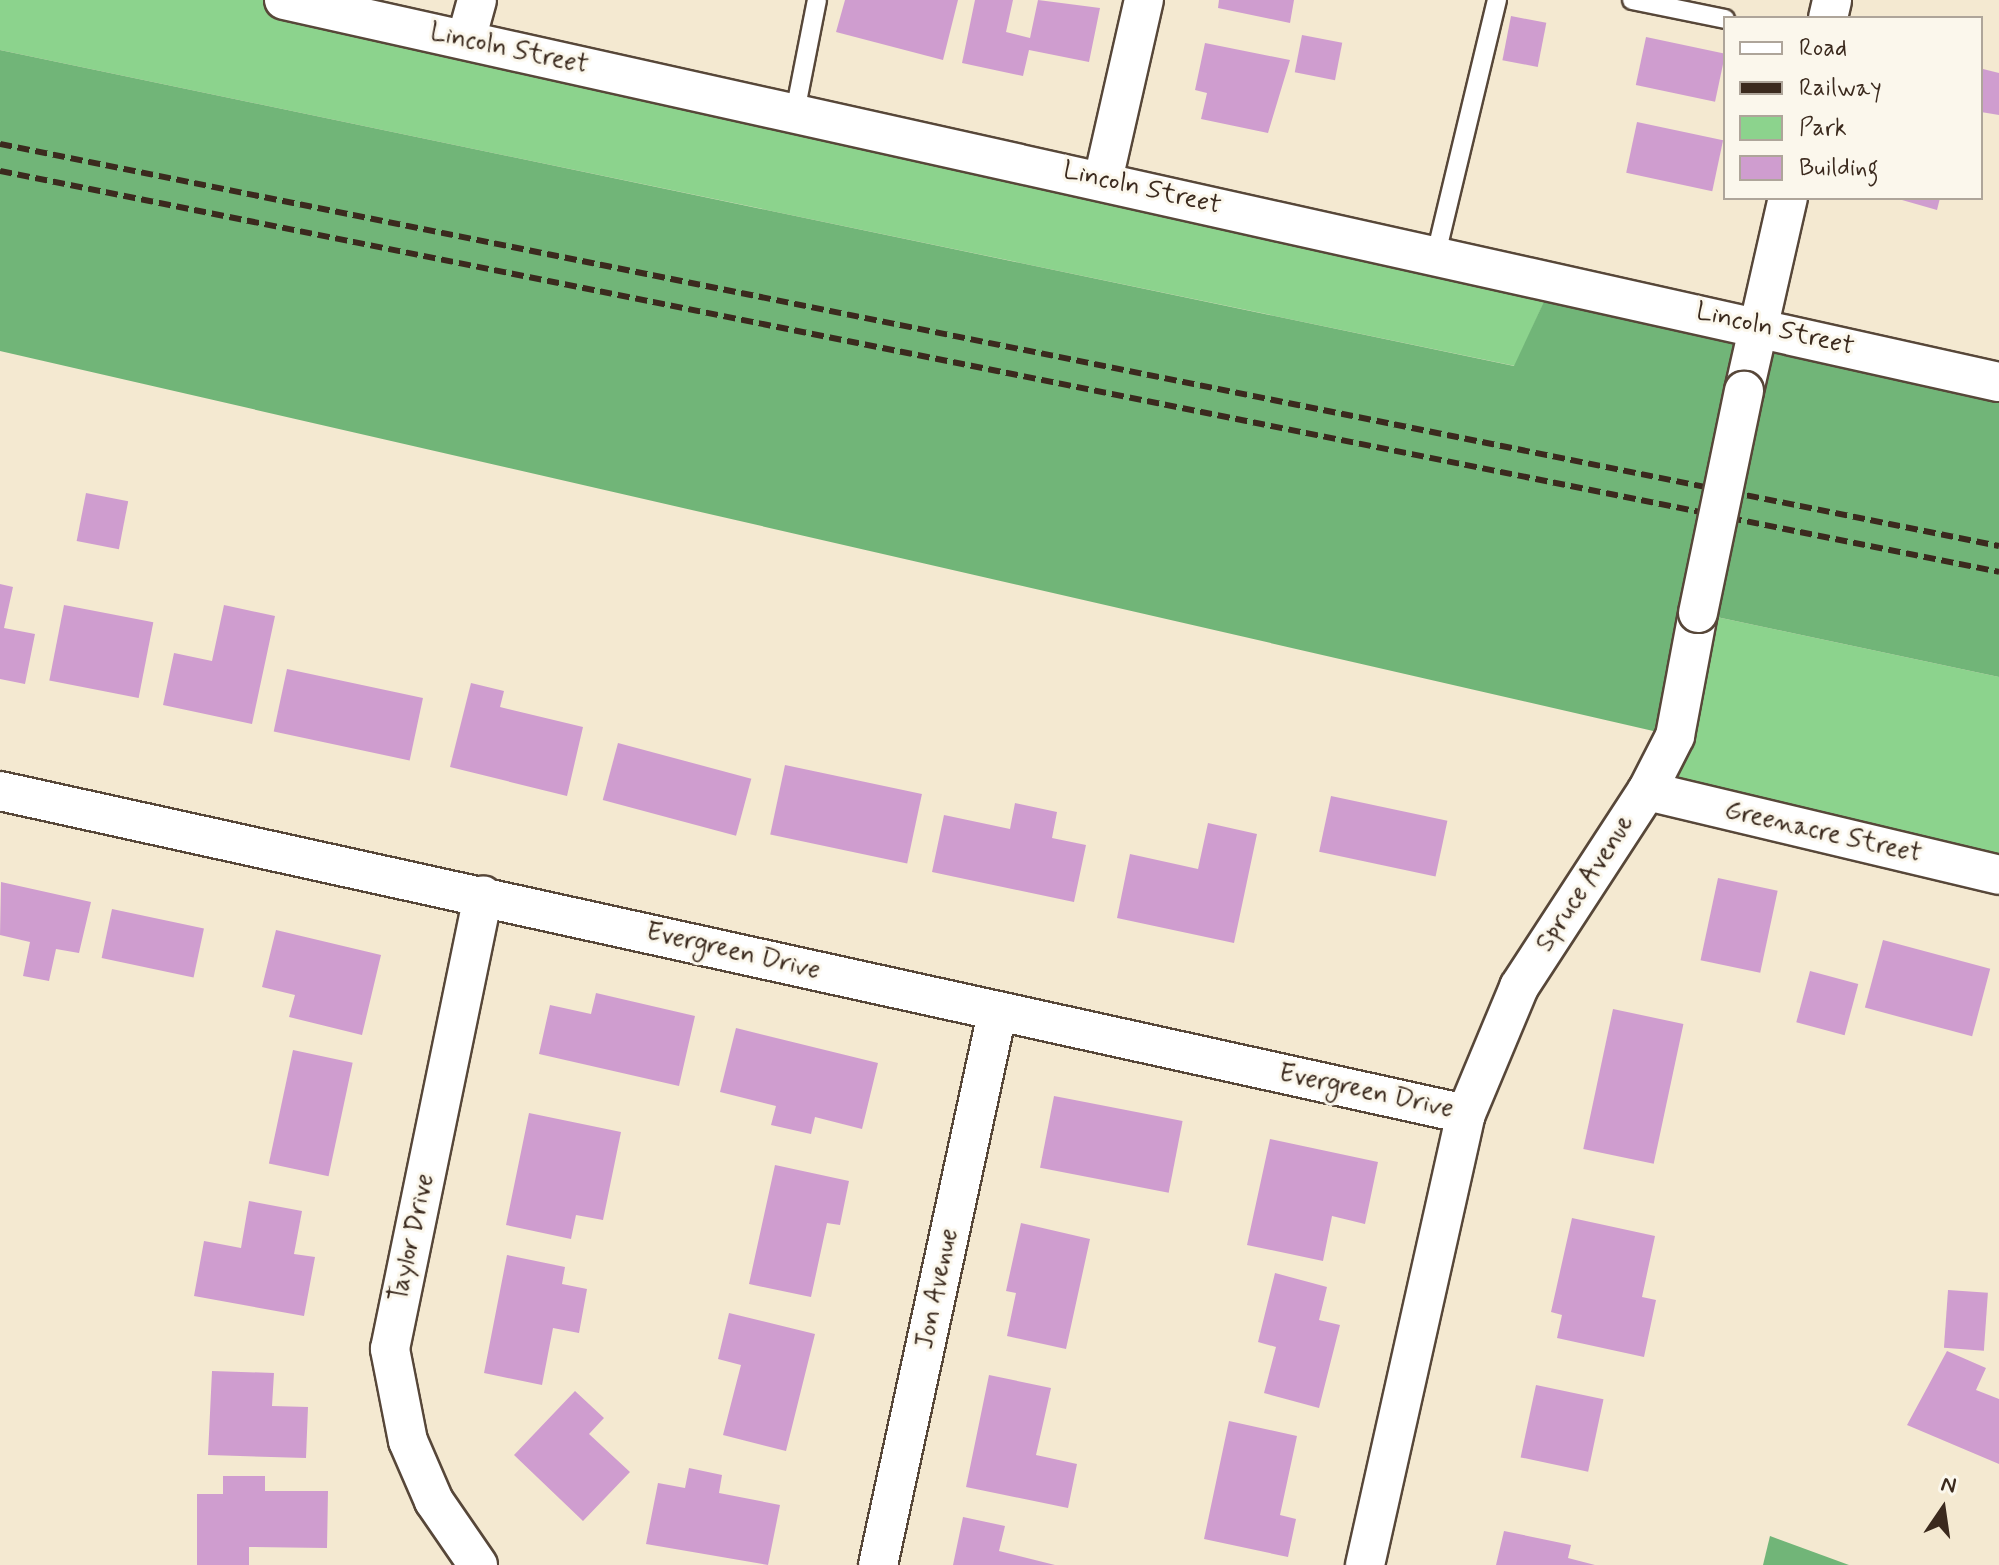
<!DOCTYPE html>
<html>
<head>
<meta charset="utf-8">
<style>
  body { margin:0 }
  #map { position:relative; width:1999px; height:1565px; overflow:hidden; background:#f4e9d1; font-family:Mynerve,sans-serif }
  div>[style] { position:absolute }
  .green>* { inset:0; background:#8cd38d }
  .forest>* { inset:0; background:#71b578 }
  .building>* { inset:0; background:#cf9dcf; transform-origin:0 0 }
  .roads { filter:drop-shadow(2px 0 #574739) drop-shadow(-2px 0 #574739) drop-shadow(0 2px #574739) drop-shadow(0 -2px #574739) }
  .service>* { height:18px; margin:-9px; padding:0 9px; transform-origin:9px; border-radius:9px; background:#fff }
  .minor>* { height:38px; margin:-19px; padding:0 19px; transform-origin:19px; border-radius:19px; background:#fff }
  .rail>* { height:6px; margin-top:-3px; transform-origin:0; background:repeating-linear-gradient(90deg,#3b2a1e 0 12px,transparent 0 18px) }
  .bridges { filter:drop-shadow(2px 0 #574739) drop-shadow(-2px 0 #574739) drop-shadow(0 2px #574739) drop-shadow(0 -2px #574739) }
  .minor-bridge>* { height:38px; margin:-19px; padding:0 19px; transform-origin:19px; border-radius:19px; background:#fff }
  span { translate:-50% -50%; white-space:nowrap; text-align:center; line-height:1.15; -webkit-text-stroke:6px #fbf7ec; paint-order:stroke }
  .street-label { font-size:26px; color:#3b2a1e }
  .legend { position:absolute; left:1723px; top:16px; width:260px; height:184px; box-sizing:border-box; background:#fbf7ec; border:2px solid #aea59a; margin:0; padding:10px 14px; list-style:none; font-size:24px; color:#3b2a1e }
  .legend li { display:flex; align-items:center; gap:16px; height:40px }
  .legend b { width:40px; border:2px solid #aea59a }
  .north { position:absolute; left:1903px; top:1469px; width:80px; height:80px; -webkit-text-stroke:6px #fbf7ec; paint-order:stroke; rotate:13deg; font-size:22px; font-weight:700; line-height:32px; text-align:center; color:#3b2a1e }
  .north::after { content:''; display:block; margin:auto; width:28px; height:36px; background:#3b2a1e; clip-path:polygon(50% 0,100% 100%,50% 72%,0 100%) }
</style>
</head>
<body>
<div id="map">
  <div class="green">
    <div style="clip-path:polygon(0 0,284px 0,1554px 280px,1515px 366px,0 50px)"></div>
    <div style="clip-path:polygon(1698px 613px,1999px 677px,1999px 875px,1647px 791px)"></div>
  </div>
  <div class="forest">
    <div style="clip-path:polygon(0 50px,1514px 366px,1554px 280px,1999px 382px,1999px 677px,1698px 613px,1675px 736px,0 351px)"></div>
    <div style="clip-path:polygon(1770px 1536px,1849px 1565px,1763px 1565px)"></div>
  </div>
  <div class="building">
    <div style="clip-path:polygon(845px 0,958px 0,943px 60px,836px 32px)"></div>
    <div style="clip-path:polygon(975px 0,1013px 0,1006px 32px,1030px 38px,1038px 0,1100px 8px,1089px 62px,1029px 50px,1023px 76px,962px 63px)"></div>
    <div style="clip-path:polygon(1219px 0,1294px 0,1290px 23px,1218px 8px)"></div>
    <div style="left:1511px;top:16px;width:36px;height:45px;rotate:11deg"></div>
    <div style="left:1302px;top:35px;width:41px;height:38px;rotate:11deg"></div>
    <div style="left:1646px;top:37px;width:81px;height:49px;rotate:12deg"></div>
    <div style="clip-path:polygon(1205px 43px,1290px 60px,1268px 133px,1201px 119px,1207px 93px,1195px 90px)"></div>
    <div style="clip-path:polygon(1981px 58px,1983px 69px,1999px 73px,1999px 115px,1981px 112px)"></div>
    <div style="left:1637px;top:122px;width:88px;height:52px;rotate:12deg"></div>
    <div style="clip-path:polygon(1895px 198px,1940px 198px,1937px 210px)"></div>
    <div style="left:86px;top:493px;width:43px;height:49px;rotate:11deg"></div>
    <div style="clip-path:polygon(0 584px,13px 587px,4px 628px,35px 634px,25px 684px,0 679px)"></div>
    <div style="left:64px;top:605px;width:91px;height:77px;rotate:11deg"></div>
    <div style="clip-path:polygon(224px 605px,275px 616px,252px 724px,163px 705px,174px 653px,212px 661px)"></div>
    <div style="left:287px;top:669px;width:139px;height:64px;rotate:12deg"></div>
    <div style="clip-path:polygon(471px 683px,504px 691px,500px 707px,583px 727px,567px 796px,450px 767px)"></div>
    <div style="left:618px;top:743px;width:138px;height:59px;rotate:15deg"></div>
    <div style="left:785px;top:765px;width:140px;height:71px;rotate:12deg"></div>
    <div style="left:1331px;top:796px;width:119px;height:57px;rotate:12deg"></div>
    <div style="clip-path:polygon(1015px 803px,1057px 812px,1052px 838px,1086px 845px,1074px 902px,932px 872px,944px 815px,1010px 829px)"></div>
    <div style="clip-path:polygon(1208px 823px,1257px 834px,1234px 943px,1117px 918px,1130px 854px,1198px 869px)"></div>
    <div style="left:1718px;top:878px;width:61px;height:84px;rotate:12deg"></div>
    <div style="clip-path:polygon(1px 882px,91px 902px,79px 953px,56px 949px,49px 981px,23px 976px,30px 942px,0 935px)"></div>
    <div style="left:112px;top:909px;width:94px;height:50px;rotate:12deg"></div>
    <div style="clip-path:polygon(276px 930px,381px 955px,362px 1035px,289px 1017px,295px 995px,262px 987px)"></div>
    <div style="left:1883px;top:940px;width:111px;height:70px;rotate:15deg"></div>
    <div style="left:1810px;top:971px;width:50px;height:53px;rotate:15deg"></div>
    <div style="clip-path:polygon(596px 993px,695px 1016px,679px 1086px,539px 1054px,550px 1005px,591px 1014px)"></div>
    <div style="left:1613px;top:1009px;width:72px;height:143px;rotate:12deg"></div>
    <div style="clip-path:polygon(736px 1028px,878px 1063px,862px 1129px,815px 1117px,811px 1134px,771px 1125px,776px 1106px,720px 1092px)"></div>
    <div style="left:293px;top:1050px;width:61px;height:116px;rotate:12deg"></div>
    <div style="left:1054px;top:1096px;width:131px;height:73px;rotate:11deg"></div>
    <div style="clip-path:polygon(529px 1113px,621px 1132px,603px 1220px,576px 1215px,571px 1239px,506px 1225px)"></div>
    <div style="clip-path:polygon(1270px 1139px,1378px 1162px,1365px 1224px,1332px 1216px,1323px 1261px,1247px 1245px)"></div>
    <div style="clip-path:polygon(775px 1165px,849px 1181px,840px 1225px,827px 1223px,811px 1297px,749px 1284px)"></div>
    <div style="clip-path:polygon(249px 1201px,302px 1211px,294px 1254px,315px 1257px,304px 1316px,194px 1296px,204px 1241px,241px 1248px)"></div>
    <div style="clip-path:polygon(1572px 1218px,1655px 1236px,1642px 1297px,1656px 1300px,1644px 1357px,1557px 1338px,1562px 1315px,1551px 1312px)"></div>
    <div style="clip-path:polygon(1021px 1223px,1090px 1239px,1066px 1349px,1007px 1336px,1016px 1293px,1006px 1291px)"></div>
    <div style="clip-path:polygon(507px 1255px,565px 1267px,562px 1284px,587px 1289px,579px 1333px,553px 1328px,542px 1385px,484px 1373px)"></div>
    <div style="clip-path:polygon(1275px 1273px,1327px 1287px,1319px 1320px,1340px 1325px,1319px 1408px,1264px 1393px,1276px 1347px,1258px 1342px)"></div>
    <div style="left:1948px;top:1290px;width:40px;height:58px;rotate:4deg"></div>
    <div style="clip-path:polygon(729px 1313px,815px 1334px,786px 1451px,723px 1435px,741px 1365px,718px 1359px)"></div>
    <div style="clip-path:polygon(1947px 1351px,1986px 1368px,1976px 1390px,1999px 1399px,1999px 1464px,1907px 1425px)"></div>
    <div style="clip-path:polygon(212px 1371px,274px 1373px,272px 1406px,308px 1407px,306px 1458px,208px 1455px)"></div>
    <div style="clip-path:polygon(989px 1375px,1051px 1388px,1036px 1455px,1077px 1464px,1068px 1508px,966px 1487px)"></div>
    <div style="left:1536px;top:1385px;width:69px;height:74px;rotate:12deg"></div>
    <div style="clip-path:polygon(575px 1391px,604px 1418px,589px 1434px,630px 1472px,583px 1521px,514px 1455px)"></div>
    <div style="clip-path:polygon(1229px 1421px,1297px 1436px,1280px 1515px,1296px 1519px,1288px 1557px,1204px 1539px)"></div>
    <div style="clip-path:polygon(689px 1468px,722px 1475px,719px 1493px,780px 1505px,768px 1565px,646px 1544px,658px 1483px,685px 1488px)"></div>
    <div style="clip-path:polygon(223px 1476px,265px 1476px,265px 1491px,328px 1491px,327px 1548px,249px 1547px,249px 1565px,197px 1565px,197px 1494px,223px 1494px)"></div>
    <div style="clip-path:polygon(963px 1517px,1005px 1526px,999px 1551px,1055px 1565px,953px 1565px)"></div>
    <div style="clip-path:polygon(1504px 1531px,1571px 1545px,1568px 1558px,1595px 1565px,1496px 1565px)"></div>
  </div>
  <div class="roads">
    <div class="service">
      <div style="left:1632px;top:0;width:95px;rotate:11.5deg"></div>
      <div style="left:795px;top:112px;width:114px;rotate:-78.9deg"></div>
      <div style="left:1436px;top:254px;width:261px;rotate:-76.5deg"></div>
    </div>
    <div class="minor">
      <div style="left:284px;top:0;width:1757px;rotate:12.56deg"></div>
      <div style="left:1828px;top:18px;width:18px;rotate:-77deg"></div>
      <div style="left:466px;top:40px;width:41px;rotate:-74.6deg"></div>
      <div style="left:1103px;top:180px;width:185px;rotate:-77.2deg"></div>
      <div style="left:1744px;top:391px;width:198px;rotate:-77.2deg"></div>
      <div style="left:0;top:791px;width:1501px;rotate:12.43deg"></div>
      <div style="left:1647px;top:791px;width:362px;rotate:13.4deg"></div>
      <div style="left:478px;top:1565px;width:78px;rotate:-124.5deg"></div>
      <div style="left:434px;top:1501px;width:65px;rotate:-113.4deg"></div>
      <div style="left:408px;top:1441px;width:94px;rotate:-101.1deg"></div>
      <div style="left:390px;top:1349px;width:463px;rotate:-78.4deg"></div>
      <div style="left:878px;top:1565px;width:565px;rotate:-77.83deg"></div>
      <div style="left:1365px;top:1565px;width:462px;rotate:-77.4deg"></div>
      <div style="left:1466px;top:1114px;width:138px;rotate:-67.3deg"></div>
      <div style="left:1519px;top:987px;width:234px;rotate:-56.9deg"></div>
      <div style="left:1647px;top:791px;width:62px;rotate:-63deg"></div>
      <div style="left:1675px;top:736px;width:125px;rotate:-79.4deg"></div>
    </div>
  </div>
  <div class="rail">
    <div style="left:0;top:144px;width:2039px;rotate:11.37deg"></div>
    <div style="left:0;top:171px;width:2039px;rotate:11.34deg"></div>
  </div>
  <div class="bridges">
    <div class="minor-bridge">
      <div style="left:1698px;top:613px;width:227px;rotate:-78.3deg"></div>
    </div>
  </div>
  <div class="street-label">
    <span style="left:509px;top:50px;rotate:12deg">Lincoln Street</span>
    <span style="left:1142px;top:189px;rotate:13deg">Lincoln Street</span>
    <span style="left:1775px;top:330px;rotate:13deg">Lincoln Street</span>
    <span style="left:1823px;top:833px;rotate:13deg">Greenacre Street</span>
    <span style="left:1586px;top:884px;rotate:-57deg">Spruce Avenue</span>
    <span style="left:733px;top:952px;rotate:13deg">Evergreen Drive</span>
    <span style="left:1366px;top:1092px;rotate:12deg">Evergreen Drive</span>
    <span style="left:413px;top:1238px;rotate:-78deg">Taylor Drive</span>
    <span style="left:938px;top:1289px;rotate:-78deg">Jon Avenue</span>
  </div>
  <ul class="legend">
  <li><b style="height:10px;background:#fff"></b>Road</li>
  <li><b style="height:10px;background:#3b2a1e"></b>Railway</li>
  <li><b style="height:22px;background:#8cd38d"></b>Park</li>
  <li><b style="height:22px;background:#cf9dcf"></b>Building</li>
  </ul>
  <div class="north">N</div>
</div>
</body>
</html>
